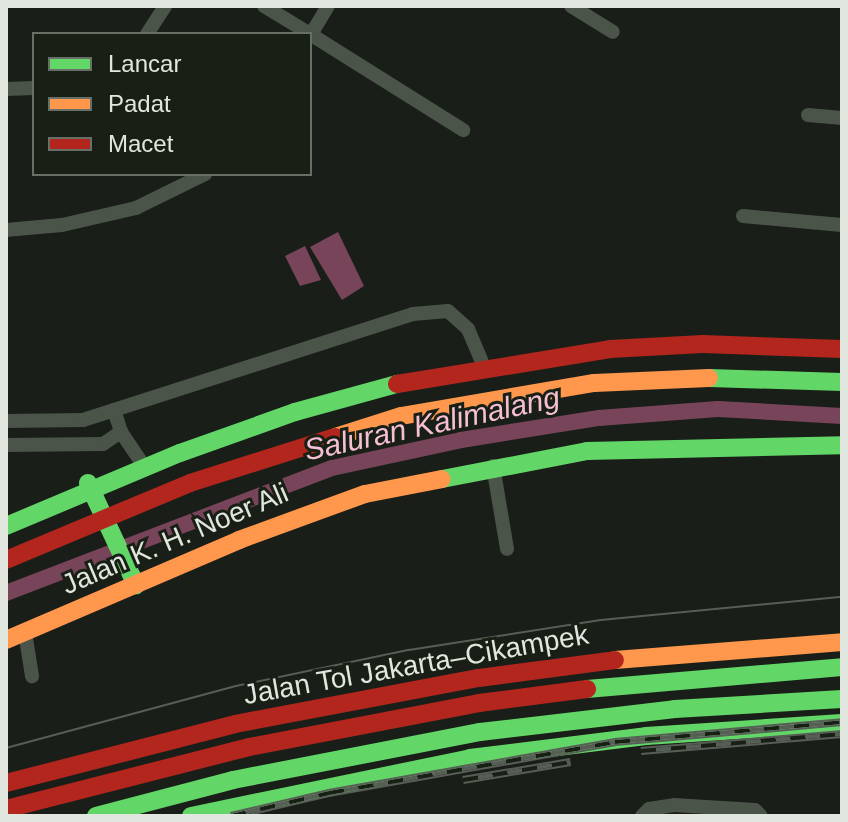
<!DOCTYPE html>
<html>
<head>
<meta charset="utf-8">
<style>
  body { margin:0 }
  #map { position:relative; width:848px; height:822px; overflow:hidden; background:#191e18; font-family:Helvetica,sans-serif }
  div>[style] { position:absolute }
  .water>* { inset:0; background:#78445a }
  .canal>* { height:16px; margin:-8px; padding:0 8px; transform-origin:8px; border-radius:8px; background:#78445a }
  .street>* { height:14px; margin:-7px; padding:0 7px; transform-origin:7px; border-radius:7px; background:#4a5448 }
  .fast>* { height:18px; margin:-9px; padding:0 9px; transform-origin:9px; border-radius:9px; background:#63d668 }
  .slow>* { height:18px; margin:-9px; padding:0 9px; transform-origin:9px; border-radius:9px; background:#ff974d }
  .jam>* { height:18px; margin:-9px; padding:0 9px; transform-origin:9px; border-radius:9px; background:#b3261e }
  .tram>* { height:2px; margin:-1px; padding:0 1px; transform-origin:1px; border-radius:1px; background:#575e56 }
  .rail>* { height:8px; margin-top:-4px; transform-origin:0; background:repeating-linear-gradient(90deg,#182016 0 15px,#575e56 0 30px); box-sizing:border-box; border-block:2px solid #575e56 }
  .fast-bridge>* { height:18px; margin:-9px; padding:0 9px; transform-origin:9px; border-radius:9px; background:#63d668 }
  .slow-bridge>* { height:18px; margin:-9px; padding:0 9px; transform-origin:9px; border-radius:9px; background:#ff974d }
  .jam-bridge>* { height:18px; margin:-9px; padding:0 9px; transform-origin:9px; border-radius:9px; background:#b3261e }
  span { translate:-50% -50%; white-space:nowrap; text-align:center; line-height:1.15; -webkit-text-stroke:6px #182016; paint-order:stroke }
  .street-label { font-size:28px; color:#e1e6df }
  .water-label { font-size:30px; color:#f6bfd4; font-style:italic }
  .frame { position:absolute; inset:0; border:8px solid #e1e6df; pointer-events:none }
  .legend { position:absolute; left:32px; top:32px; width:280px; height:144px; box-sizing:border-box; background:#182016; border:2px solid #686f66; margin:0; padding:10px 14px; list-style:none; font-size:24px; color:#e1e6df }
  .legend li { display:flex; align-items:center; gap:16px; height:40px }
  .legend b { width:40px; border:2px solid #686f66 }
</style>
</head>
<body>
<div id="map">
  <div class="water">
    <div style="clip-path:polygon(338px 232px,364px 286px,342px 300px,310px 247px)"></div>
    <div style="clip-path:polygon(305px 246px,321px 280px,300px 286px,285px 256px)"></div>
  </div>
  <div class="canal">
    <div style="left:6px;top:593px;width:349px;rotate:-21deg"></div>
    <div style="left:332px;top:468px;width:132px;rotate:-12.2deg"></div>
    <div style="left:461px;top:440px;width:140px;rotate:-9.1deg"></div>
    <div style="left:599px;top:418px;width:119px;rotate:-4.3deg"></div>
    <div style="left:718px;top:409px;width:124px;rotate:3.2deg"></div>
  </div>
  <div class="street">
    <div style="left:264px;top:6px;width:54px;rotate:31.3deg"></div>
    <div style="left:571px;top:6px;width:49px;rotate:31.8deg"></div>
    <div style="left:147px;top:34px;width:33px;rotate:-57deg"></div>
    <div style="left:310px;top:34px;width:181px;rotate:32.1deg"></div>
    <div style="left:310px;top:36px;width:35px;rotate:-59deg"></div>
    <div style="left:6px;top:89px;width:28px;rotate:-2deg"></div>
    <div style="left:808px;top:115px;width:34px;rotate:5deg"></div>
    <div style="left:743px;top:216px;width:99px;rotate:5.2deg"></div>
    <div style="left:6px;top:230px;width:56px;rotate:-5.1deg"></div>
    <div style="left:62px;top:225px;width:76px;rotate:-12.9deg"></div>
    <div style="left:136px;top:208px;width:77px;rotate:-26.2deg"></div>
    <div style="left:114px;top:410px;width:23px;rotate:72deg"></div>
    <div style="left:121px;top:432px;width:36px;rotate:56deg"></div>
    <div style="left:6px;top:421px;width:77px;rotate:-0.7deg"></div>
    <div style="left:83px;top:420px;width:347px;rotate:-17.8deg"></div>
    <div style="left:413px;top:314px;width:35px;rotate:-5deg"></div>
    <div style="left:448px;top:311px;width:27px;rotate:42deg"></div>
    <div style="left:468px;top:329px;width:34px;rotate:67deg"></div>
    <div style="left:6px;top:445px;width:97px;rotate:-0.6deg"></div>
    <div style="left:103px;top:444px;width:22px;rotate:-34deg"></div>
    <div style="left:493px;top:466px;width:84px;rotate:80.4deg"></div>
    <div style="left:25px;top:632px;width:45px;rotate:81deg"></div>
    <div style="left:642px;top:816px;width:10px;rotate:-45deg"></div>
    <div style="left:649px;top:809px;width:25px;rotate:-9deg"></div>
    <div style="left:674px;top:805px;width:81px;rotate:3.5deg"></div>
    <div style="left:755px;top:810px;width:8px;rotate:45deg"></div>
  </div>
  <div class="fast">
    <div style="left:442px;top:479px;width:148px;rotate:-10.9deg"></div>
    <div style="left:587px;top:451px;width:255px;rotate:-1.3deg"></div>
    <div style="left:88px;top:483px;width:113px;rotate:64.8deg"></div>
    <div style="left:587px;top:689px;width:256px;rotate:-4.9deg"></div>
    <div style="left:96px;top:816px;width:142px;rotate:-14.7deg"></div>
    <div style="left:233px;top:780px;width:252px;rotate:-11deg"></div>
    <div style="left:480px;top:732px;width:196px;rotate:-6.7deg"></div>
    <div style="left:675px;top:709px;width:167px;rotate:-3.4deg"></div>
    <div style="left:191px;top:816px;width:285px;rotate:-11.7deg"></div>
    <div style="left:470px;top:758px;width:177px;rotate:-7.1deg"></div>
    <div style="left:646px;top:736px;width:196px;rotate:-3.8deg"></div>
  </div>
  <div class="slow">
    <div style="left:6px;top:640px;width:254px;rotate:-23.2deg"></div>
    <div style="left:239px;top:540px;width:134px;rotate:-20.1deg"></div>
    <div style="left:365px;top:494px;width:78px;rotate:-11deg"></div>
    <div style="left:615px;top:660px;width:228px;rotate:-4.5deg"></div>
  </div>
  <div class="jam">
    <div style="left:6px;top:783px;width:236px;rotate:-14.4deg"></div>
    <div style="left:235px;top:724px;width:248px;rotate:-10.7deg"></div>
    <div style="left:479px;top:678px;width:137px;rotate:-7.5deg"></div>
    <div style="left:6px;top:809px;width:251px;rotate:-14.3deg"></div>
    <div style="left:249px;top:747px;width:234px;rotate:-10.8deg"></div>
    <div style="left:479px;top:703px;width:109px;rotate:-7.4deg"></div>
  </div>
  <div class="tram">
    <div style="left:6px;top:748px;width:238px;rotate:-15.1deg"></div>
    <div style="left:236px;top:686px;width:177px;rotate:-11.8deg"></div>
    <div style="left:409px;top:650px;width:194px;rotate:-8.9deg"></div>
    <div style="left:601px;top:620px;width:242px;rotate:-5.5deg"></div>
  </div>
  <div class="rail">
    <div style="left:641px;top:751px;width:202px;rotate:-4.8deg"></div>
    <div style="left:463px;top:780px;width:109px;rotate:-9.5deg"></div>
    <div style="left:231px;top:816px;width:101px;rotate:-13.2deg"></div>
    <div style="left:329px;top:793px;width:291px;rotate:-10.1deg"></div>
    <div style="left:615px;top:742px;width:228px;rotate:-5deg"></div>
  </div>
  <div class="fast-bridge">
    <div style="left:709px;top:378px;width:133px;rotate:1.7deg"></div>
    <div style="left:6px;top:526px;width:189px;rotate:-22.8deg"></div>
    <div style="left:180px;top:453px;width:122px;rotate:-19.6deg"></div>
    <div style="left:295px;top:412px;width:106px;rotate:-15.4deg"></div>
  </div>
  <div class="slow-bridge">
    <div style="left:335px;top:437px;width:69px;rotate:-17.7deg"></div>
    <div style="left:401px;top:416px;width:196px;rotate:-9.7deg"></div>
    <div style="left:594px;top:383px;width:115px;rotate:-2.5deg"></div>
  </div>
  <div class="jam-bridge">
    <div style="left:397px;top:384px;width:216px;rotate:-9.3deg"></div>
    <div style="left:610px;top:349px;width:93px;rotate:-3.1deg"></div>
    <div style="left:703px;top:344px;width:139px;rotate:2.1deg"></div>
    <div style="left:6px;top:560px;width:199px;rotate:-22.7deg"></div>
    <div style="left:190px;top:483px;width:152px;rotate:-17.6deg"></div>
  </div>
  <div class="street-label">
    <span style="left:175px;top:539px;rotate:-23deg">Jalan K. H. Noer Ali</span>
    <span style="left:416px;top:665px;rotate:-10deg">Jalan Tol Jakarta–Cikampek</span>
  </div>
  <div class="water-label">
    <span style="left:432px;top:424px;rotate:-12deg">Saluran Kalimalang</span>
  </div>
  <div class="frame"></div>
  <ul class="legend">
  <li><b style="height:10px;background:#63d668"></b>Lancar</li>
  <li><b style="height:10px;background:#ff974d"></b>Padat</li>
  <li><b style="height:10px;background:#b3261e"></b>Macet</li>
  </ul>
</div>
</body>
</html>
